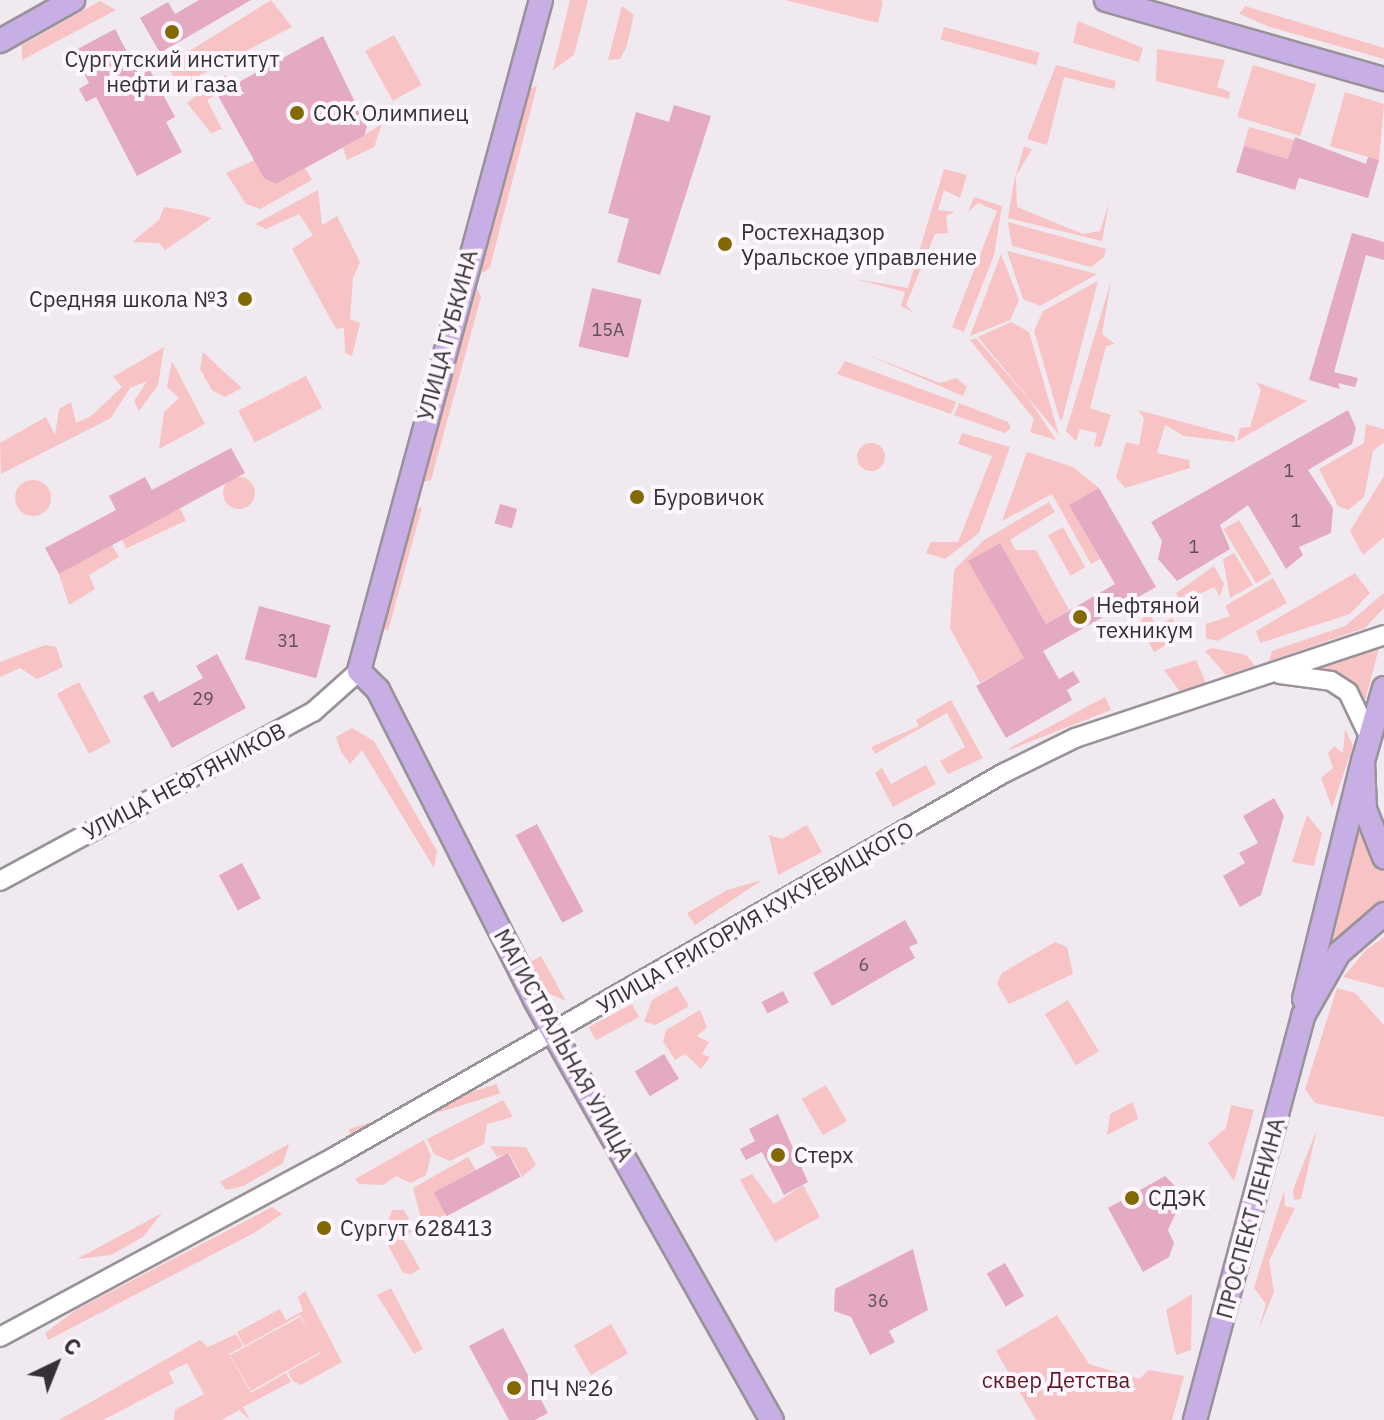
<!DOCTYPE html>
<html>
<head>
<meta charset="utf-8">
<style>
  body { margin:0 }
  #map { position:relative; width:1384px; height:1420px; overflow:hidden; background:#f1e9f0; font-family:"IBM Plex Sans",sans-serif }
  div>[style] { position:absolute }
  .green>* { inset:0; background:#f8c3c4; transform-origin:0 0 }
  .round { border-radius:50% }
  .building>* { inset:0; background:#e3aac2; transform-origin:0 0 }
  .roads { filter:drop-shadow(2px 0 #999298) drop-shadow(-2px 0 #999298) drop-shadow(0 2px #999298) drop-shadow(0 -2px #999298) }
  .minor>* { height:18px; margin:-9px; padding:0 9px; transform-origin:9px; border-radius:9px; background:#fff }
  .major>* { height:22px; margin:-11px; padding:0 11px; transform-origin:11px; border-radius:11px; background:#c7afe6 }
  .dots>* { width:22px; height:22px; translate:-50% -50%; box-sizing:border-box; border:4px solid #fef6fe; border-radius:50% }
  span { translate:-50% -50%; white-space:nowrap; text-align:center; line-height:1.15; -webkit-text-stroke:8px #fef6fe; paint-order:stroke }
  .number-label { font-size:18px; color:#604f58 }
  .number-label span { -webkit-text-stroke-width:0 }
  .poi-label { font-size:22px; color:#343134 }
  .left { translate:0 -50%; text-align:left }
  .right { translate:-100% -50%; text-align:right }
  .street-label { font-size:22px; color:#343134 }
  .park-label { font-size:22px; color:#601922 }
  .north { position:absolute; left:16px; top:1324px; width:80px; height:80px; -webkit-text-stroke:6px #fef6fe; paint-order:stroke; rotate:43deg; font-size:22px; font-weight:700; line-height:32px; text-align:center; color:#343134 }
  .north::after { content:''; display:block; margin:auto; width:28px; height:36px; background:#343134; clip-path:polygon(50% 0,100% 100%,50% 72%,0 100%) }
</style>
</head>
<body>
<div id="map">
  <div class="green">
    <div style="clip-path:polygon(271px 0,292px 27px,179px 86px,167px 65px)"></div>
    <div style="clip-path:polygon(570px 0,588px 0,574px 55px,553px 70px)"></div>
    <div style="clip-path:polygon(785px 0,880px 0,883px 1px,878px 23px)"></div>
    <div style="clip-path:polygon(100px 1px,116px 10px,22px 60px,22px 45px)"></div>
    <div style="clip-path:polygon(622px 6px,634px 15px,626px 48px,620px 59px,608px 60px)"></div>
    <div style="clip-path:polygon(1245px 6px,1384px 48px,1384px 59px,1270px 27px,1239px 14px)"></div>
    <div style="clip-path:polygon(1078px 21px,1143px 48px,1139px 62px,1073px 43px)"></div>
    <div style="left:944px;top:27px;width:99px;height:13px;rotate:15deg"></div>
    <div style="left:394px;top:35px;width:57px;height:33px;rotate:61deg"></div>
    <div style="clip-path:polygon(1157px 49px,1225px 60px,1217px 87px,1230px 92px,1229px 99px,1156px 81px)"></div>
    <div style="clip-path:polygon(1056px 65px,1116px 81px,1114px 89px,1064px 77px,1047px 145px,1027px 139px)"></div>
    <div style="left:1253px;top:65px;width:66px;height:54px;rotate:17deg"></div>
    <div style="clip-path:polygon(225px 75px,237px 83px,207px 100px,222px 129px,211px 133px,187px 103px)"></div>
    <div style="clip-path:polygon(537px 86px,490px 267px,483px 273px,478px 267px,527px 90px)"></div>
    <div style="clip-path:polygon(1345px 92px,1384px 104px,1379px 160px,1330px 146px)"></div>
    <div style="clip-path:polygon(382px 124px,374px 147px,347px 160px,343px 148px)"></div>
    <div style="left:1249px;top:127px;width:47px;height:20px;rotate:16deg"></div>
    <div style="clip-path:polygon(1024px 146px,1032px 149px,1016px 176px,1017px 207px,1083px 234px,1100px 231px,1109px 203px,1102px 241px,1008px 218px,1014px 182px)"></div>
    <div style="clip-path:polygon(255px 160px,276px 184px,305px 168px,312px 180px,260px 209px,246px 204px,226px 173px)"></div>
    <div style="clip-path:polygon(944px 169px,967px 175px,960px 198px,944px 190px,938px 210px,955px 212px,946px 216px,948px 233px,935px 234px,906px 305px,913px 312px,901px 306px,905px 292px,855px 279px,908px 288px)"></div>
    <div style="clip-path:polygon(318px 190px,322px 225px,337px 216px,360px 262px,353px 278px,350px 319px,360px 323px,352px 356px,345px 353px,344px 328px,336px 329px,292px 249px,313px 235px,299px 214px,266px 229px,255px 224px)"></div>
    <div style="clip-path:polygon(974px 197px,1002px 206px,994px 255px,964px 332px,952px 327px,997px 211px,978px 203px,968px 212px)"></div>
    <div style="clip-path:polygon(164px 207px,183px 210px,212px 218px,165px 250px,159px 243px,132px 242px,159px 220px)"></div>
    <div style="clip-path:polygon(1008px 222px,1106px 249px,1104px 257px,1091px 267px,1012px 246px)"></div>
    <div style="clip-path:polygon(1007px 251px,1097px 274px,1040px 306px,1023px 299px)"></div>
    <div style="clip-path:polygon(1001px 254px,1019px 300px,1010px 320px,970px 336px)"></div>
    <div style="clip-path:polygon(1098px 281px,1062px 420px,1060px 420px,1034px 331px,1043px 311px)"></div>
    <div style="clip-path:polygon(1111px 281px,1102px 334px,1115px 344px,1106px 346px,1090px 408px,1111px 415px,1101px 447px,1094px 446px,1097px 433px,1080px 429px,1076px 441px,1066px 431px)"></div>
    <div style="clip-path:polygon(477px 288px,481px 297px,431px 480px,422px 482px)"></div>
    <div style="clip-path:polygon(1011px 322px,1029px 332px,1059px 435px,978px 337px)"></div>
    <div style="clip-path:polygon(976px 338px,1028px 398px,1056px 440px,1030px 432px,1034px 419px,970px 340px)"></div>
    <div style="clip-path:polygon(164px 347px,158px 385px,139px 411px,134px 401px,147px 381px,130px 388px,111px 418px,1px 474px,0 443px,46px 417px,55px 435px,59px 409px,71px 402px,76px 423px,91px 416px,122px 387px,113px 377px)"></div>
    <div style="clip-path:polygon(203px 352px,222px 370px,242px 388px,225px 397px,212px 390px,200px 369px)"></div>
    <div style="clip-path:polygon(863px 353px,940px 383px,956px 378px,967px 387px,963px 396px)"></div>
    <div style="clip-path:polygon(172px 361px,205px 424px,159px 449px,164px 412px,179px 398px,167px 387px)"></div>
    <div style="clip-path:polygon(845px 361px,956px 402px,951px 414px,837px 374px)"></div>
    <div style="left:306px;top:376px;width:36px;height:76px;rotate:63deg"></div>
    <div style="clip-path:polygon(1256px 382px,1307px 401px,1237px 441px,1240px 428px,1250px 427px,1261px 390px)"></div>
    <div style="clip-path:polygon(959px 403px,1008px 422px,1011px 428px,1005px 433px,954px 415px)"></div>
    <div style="clip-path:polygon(1138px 410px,1235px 436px,1235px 442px,1184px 436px,1165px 425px,1157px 453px,1189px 460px,1190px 468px,1125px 488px,1116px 477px,1126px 442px,1139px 445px,1144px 418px)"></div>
    <div style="clip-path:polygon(1366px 424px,1384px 429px,1384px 442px,1373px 451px,1364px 497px,1348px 510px,1338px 506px,1319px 469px,1364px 443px)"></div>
    <div style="clip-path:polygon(962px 433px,1010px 447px,979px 533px,945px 559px,926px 553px,931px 542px,958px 542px,992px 456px,958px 444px)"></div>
    <div class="round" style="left:857px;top:443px;width:28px;height:28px"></div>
    <div style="clip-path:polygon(1027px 452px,1073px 467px,1099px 488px,1070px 505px,1100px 559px,1091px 564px,1052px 494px,1002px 521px)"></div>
    <div style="clip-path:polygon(1384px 476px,1384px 537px,1363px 555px,1350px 531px)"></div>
    <div class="round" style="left:223px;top:477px;width:32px;height:32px"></div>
    <div class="round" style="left:15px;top:480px;width:36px;height:36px"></div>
    <div style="clip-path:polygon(1049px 502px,1055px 512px,1010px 540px,1016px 550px,1036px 550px,1069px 610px,1046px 624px,1000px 543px,969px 561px,1024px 658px,980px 683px,950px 628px,954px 570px,984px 540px)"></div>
    <div style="clip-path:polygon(422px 507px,388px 631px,381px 627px,415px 509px)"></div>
    <div style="left:180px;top:508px;width:14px;height:66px;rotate:65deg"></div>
    <div style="left:1239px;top:520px;width:63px;height:18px;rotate:59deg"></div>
    <div style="left:1063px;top:527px;width:46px;height:17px;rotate:61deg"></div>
    <div style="clip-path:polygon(112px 545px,119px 557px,89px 575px,95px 589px,69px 605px,59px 574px)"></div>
    <div style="clip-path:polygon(1234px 553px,1253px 585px,1230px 598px,1223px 559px)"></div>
    <div style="clip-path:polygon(1214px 566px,1224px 584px,1220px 596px,1214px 587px,1192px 598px,1197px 607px,1183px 606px,1176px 593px)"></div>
    <div style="clip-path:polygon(1355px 573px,1370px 593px,1350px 614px,1260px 643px,1256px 631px)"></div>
    <div style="clip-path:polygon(1273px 578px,1287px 603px,1217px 641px,1206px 638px,1206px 624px,1230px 616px,1225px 606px)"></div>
    <div style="clip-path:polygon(1384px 593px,1384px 608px,1365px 628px,1269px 661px,1272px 651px,1345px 626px)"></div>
    <div style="clip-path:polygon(1147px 611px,1157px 626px,1172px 618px,1182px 636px,1154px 652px,1139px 624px)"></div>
    <div style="clip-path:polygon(1380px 644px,1364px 705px,1335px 674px,1306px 668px)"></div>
    <div style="clip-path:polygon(45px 645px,56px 647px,63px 667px,37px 679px,20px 668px,0 677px,0 662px)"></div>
    <div style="clip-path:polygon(1212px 648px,1246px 655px,1255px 666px,1226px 675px,1205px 651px)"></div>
    <div style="clip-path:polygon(1196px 660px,1206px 683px,1181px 693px,1164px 670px)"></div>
    <div style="left:79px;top:682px;width:68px;height:25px;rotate:62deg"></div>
    <div style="clip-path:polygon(1105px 697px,1111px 710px,1009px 750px,1010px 748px)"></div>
    <div style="clip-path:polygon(951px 700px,983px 758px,948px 774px,940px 761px,965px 747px,947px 713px,875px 754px,871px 747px,919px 726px,916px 720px)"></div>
    <div style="clip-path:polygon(352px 728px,374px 741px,437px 851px,434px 868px,362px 750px,350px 764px,341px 752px,336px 737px)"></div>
    <div style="clip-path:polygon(1345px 729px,1353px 746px,1332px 808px,1321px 778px,1333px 768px,1328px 753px,1334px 746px,1343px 753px)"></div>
    <div style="clip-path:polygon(926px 765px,936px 784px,893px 807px,875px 773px,882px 768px,891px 784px)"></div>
    <div style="clip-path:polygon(1307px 815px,1322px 833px,1314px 866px,1292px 862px)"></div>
    <div style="clip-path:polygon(1355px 823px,1384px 872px,1384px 903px,1327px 951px)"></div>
    <div style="clip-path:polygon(807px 825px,822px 852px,778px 875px,769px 835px,782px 839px)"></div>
    <div style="clip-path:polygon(762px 880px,695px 925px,687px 913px,727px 890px)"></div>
    <div style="clip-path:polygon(1384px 937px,1384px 988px,1343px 977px,1366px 950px)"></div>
    <div style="clip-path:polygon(1055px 942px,1067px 947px,1073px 974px,1009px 1004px,997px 984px,1002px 973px)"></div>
    <div style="clip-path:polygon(541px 956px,566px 1001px,539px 989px,525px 965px)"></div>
    <div style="clip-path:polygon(677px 986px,689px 1006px,656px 1025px,644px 1022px,652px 1000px)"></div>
    <div style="clip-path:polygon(1337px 988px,1355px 993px,1384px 1025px,1384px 1117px,1315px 1103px,1305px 1089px)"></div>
    <div style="left:1068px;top:1000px;width:60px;height:27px;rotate:59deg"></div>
    <div style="left:632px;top:1004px;width:15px;height:49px;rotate:62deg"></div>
    <div style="clip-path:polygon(700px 1010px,707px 1027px,697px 1036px,709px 1042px,702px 1054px,710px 1057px,701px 1069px,685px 1054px,675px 1060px,663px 1041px,666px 1030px)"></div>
    <div style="left:497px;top:1084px;width:10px;height:155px;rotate:73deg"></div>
    <div style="left:826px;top:1085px;width:42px;height:28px;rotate:60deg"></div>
    <div style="clip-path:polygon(503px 1100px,513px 1117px,487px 1124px,484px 1144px,450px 1161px,434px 1154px,427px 1139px)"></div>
    <div style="clip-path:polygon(1133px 1102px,1138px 1119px,1107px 1135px,1110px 1114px)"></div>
    <div style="clip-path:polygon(1231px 1105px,1254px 1110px,1234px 1181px,1208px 1143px,1226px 1128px)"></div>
    <div style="clip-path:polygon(1317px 1129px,1301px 1199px,1294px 1200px,1293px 1190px)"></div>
    <div style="clip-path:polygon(424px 1140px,431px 1156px,426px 1175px,411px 1183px,396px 1176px,383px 1185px,359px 1184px,355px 1179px)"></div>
    <div style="clip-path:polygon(289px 1144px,283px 1163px,243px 1186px,226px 1190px,220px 1182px)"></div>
    <div style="clip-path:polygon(490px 1146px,526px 1147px,536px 1165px,522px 1177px,509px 1153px,497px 1157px)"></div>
    <div style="clip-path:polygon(468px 1157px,476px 1170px,435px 1193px,446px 1214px,423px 1226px,413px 1188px)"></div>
    <div style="clip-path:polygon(752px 1174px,774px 1204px,803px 1185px,820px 1217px,775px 1242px,740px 1180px)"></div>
    <div style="clip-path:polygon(1284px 1190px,1285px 1206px,1295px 1208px,1269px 1261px,1274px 1292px,1258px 1331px,1266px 1304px,1254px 1288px)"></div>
    <div style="clip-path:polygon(272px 1207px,282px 1214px,254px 1233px,48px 1340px,45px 1333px,76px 1310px)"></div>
    <div style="clip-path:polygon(392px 1210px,404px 1210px,415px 1230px,402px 1237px,420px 1269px,411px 1274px,403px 1273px,383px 1236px)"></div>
    <div style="clip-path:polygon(162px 1213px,143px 1237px,111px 1255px,77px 1259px)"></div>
    <div style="clip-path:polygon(391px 1288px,423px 1349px,414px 1354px,377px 1295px)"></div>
    <div style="clip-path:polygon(305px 1291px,342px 1362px,301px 1385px,293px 1381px,288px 1372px,321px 1353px,320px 1352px,251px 1391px,230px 1355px,300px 1317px,308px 1330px,300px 1315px,244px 1346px,237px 1332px,280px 1309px,286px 1320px,303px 1311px,298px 1297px)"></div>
    <div style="clip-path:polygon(1192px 1294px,1191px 1350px,1176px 1355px,1166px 1310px)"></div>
    <div style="clip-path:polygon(1057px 1315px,1089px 1364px,1139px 1379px,1149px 1370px,1184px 1376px,1172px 1420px,1036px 1420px,996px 1351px)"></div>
    <div style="left:611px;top:1324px;width:34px;height:43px;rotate:60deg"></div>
    <div style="clip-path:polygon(236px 1334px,243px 1346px,229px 1354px,251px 1393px,286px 1373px,291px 1382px,243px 1407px,250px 1420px,239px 1410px,222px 1420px,174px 1420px,175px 1410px,204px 1394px,187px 1363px,169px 1372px,174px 1383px,103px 1420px,59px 1420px,200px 1340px,208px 1347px)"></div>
  </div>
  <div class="building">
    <div style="clip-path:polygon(199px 0,251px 0,160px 53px,140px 18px,168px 2px,175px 14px)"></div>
    <div style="clip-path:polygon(115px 29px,139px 75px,150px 70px,175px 117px,166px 122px,182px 152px,137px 176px,96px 97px,86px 102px,79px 89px,89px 83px,72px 52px)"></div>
    <div style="clip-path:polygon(323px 36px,367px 127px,364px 136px,276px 184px,264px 178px,217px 94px)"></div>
    <div style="clip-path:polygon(674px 105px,711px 116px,660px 275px,617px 262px,629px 219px,608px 213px,636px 112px,669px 122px)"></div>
    <div style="clip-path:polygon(1295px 137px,1366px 164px,1368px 157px,1379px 160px,1368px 198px,1299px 178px,1295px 190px,1236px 172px,1244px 146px,1288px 159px)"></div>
    <div style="clip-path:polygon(1352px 233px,1384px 242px,1384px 260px,1366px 255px,1334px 372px,1358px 378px,1355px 387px,1338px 383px,1340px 389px,1309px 380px)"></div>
    <div style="left:592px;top:288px;width:51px;height:60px;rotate:13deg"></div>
    <div style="clip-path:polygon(1348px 410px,1356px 428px,1352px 444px,1308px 470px,1333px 508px,1331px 533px,1299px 547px,1303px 555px,1286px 569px,1248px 505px,1220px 525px,1230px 549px,1177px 581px,1158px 559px,1162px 541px,1151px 522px)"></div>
    <div style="clip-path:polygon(231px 448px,245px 473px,59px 574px,45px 548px,116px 510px,109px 496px,145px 477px,152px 490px)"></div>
    <div style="clip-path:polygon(1099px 488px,1156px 587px,1043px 651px,1059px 679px,1073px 671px,1080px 682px,1067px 690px,1072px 700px,1006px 738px,976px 686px,1024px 658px,968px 561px,1000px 543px,1046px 624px,1115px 584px,1069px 505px)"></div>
    <div style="left:500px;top:504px;width:18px;height:20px;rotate:16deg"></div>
    <div style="left:259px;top:606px;width:74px;height:55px;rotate:15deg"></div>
    <div style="clip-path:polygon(217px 654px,246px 708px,172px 748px,143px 696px,153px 691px,159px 702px,203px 678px,196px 666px)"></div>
    <div style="clip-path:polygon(1274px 798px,1284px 816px,1261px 895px,1240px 907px,1223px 876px,1245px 863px,1239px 853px,1258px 843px,1243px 816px)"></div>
    <div style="left:537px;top:824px;width:99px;height:24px;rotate:62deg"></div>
    <div style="left:242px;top:863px;width:40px;height:26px;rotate:62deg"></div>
    <div style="clip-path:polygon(905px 920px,918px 943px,909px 947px,915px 958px,832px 1006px,813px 973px)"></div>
    <div style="left:783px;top:991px;width:13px;height:24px;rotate:63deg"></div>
    <div style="left:664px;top:1054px;width:29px;height:34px;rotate:59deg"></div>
    <div style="clip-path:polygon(778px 1114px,808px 1182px,784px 1195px,762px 1152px,746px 1160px,740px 1149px,755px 1141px,749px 1129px)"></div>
    <div style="left:508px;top:1153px;width:27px;height:84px;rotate:62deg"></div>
    <div style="clip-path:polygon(1165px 1176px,1184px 1195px,1168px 1230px,1174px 1243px,1169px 1257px,1143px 1272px,1108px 1208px)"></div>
    <div style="clip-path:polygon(913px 1249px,928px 1310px,889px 1331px,895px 1342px,870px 1355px,851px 1317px,834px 1311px,835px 1289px)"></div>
    <div style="left:1005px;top:1263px;width:38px;height:21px;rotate:60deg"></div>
    <div style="clip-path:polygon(503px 1328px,548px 1413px,535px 1420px,509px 1420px,469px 1346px)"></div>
  </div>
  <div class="roads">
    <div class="minor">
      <div style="left:1280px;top:674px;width:51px;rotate:7.8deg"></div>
      <div style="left:1331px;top:681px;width:20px;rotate:33deg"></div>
      <div style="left:1348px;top:692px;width:51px;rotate:64.4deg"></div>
      <div style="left:0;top:881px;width:356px;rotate:-28.4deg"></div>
      <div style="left:313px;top:712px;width:62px;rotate:-41.7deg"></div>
      <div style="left:0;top:1337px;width:382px;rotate:-28.3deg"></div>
      <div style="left:336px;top:1156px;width:770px;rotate:-29.83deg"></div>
      <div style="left:1004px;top:773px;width:79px;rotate:-26.2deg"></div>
      <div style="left:1075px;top:738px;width:326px;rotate:-18.4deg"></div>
    </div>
    <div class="major">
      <div style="left:541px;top:0;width:695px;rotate:105.18deg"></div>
      <div style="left:359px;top:671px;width:27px;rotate:45deg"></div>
      <div style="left:378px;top:690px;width:347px;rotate:63.1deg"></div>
      <div style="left:535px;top:1000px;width:482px;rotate:60.6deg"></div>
      <div style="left:1106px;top:0;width:289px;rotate:15.9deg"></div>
      <div style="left:0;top:41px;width:84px;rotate:-29.3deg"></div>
      <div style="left:1384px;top:688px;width:76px;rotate:106deg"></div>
      <div style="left:1363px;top:761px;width:48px;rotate:87.6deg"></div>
      <div style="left:1365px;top:809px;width:52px;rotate:68.4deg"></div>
      <div style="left:1304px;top:999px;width:245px;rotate:-76.1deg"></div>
      <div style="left:1195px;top:1420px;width:418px;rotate:-75deg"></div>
      <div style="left:1303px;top:1016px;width:73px;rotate:-60.3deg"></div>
      <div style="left:1339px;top:953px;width:60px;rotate:-40.9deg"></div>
    </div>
  </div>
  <div class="dots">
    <div style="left:172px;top:32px;background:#836903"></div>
    <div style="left:297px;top:113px;background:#836903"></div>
    <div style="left:725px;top:244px;background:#836903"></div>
    <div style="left:245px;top:299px;background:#836903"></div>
    <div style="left:637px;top:497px;background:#836903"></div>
    <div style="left:1080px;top:617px;background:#836903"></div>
    <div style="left:778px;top:1155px;background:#836903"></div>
    <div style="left:1132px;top:1198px;background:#836903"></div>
    <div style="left:324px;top:1228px;background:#836903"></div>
    <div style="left:514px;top:1388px;background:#836903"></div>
  </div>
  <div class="number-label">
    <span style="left:608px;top:330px">15А</span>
    <span style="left:1289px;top:471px">1</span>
    <span style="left:1296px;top:521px">1</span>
    <span style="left:1194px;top:547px">1</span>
    <span style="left:288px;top:641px">31</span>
    <span style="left:203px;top:699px">29</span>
    <span style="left:864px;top:965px">6</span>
    <span style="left:878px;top:1301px">36</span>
  </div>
  <div class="poi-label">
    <span style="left:172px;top:71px">Сургутский институт<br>нефти и газа</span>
    <span class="left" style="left:313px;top:113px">СОК Олимпиец</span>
    <span class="left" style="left:741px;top:244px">Ростехнадзор<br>Уральское управление</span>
    <span class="right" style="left:229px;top:299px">Средняя школа №3</span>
    <span class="left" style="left:653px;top:497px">Буровичок</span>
    <span class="left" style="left:1096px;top:617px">Нефтяной<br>техникум</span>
    <span class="left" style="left:794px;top:1155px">Стерх</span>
    <span class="left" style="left:1148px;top:1198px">СДЭК</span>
    <span class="left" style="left:340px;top:1228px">Сургут 628413</span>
    <span class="left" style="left:530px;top:1388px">ПЧ №26</span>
  </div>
  <div class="street-label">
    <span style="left:447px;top:335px;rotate:-75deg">УЛИЦА ГУБКИНА</span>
    <span style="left:184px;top:781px;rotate:-28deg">УЛИЦА НЕФТЯНИКОВ</span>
    <span style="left:755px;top:917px;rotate:-30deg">УЛИЦА ГРИГОРИЯ КУКУЕВИЦКОГО</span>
    <span style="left:564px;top:1045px;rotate:61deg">МАГИСТРАЛЬНАЯ УЛИЦА</span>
    <span style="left:1250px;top:1218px;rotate:-75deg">ПРОСПЕКТ ЛЕНИНА</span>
  </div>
  <div class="park-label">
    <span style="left:1056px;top:1380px">сквер Детства</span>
  </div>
  <div class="north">С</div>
</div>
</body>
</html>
